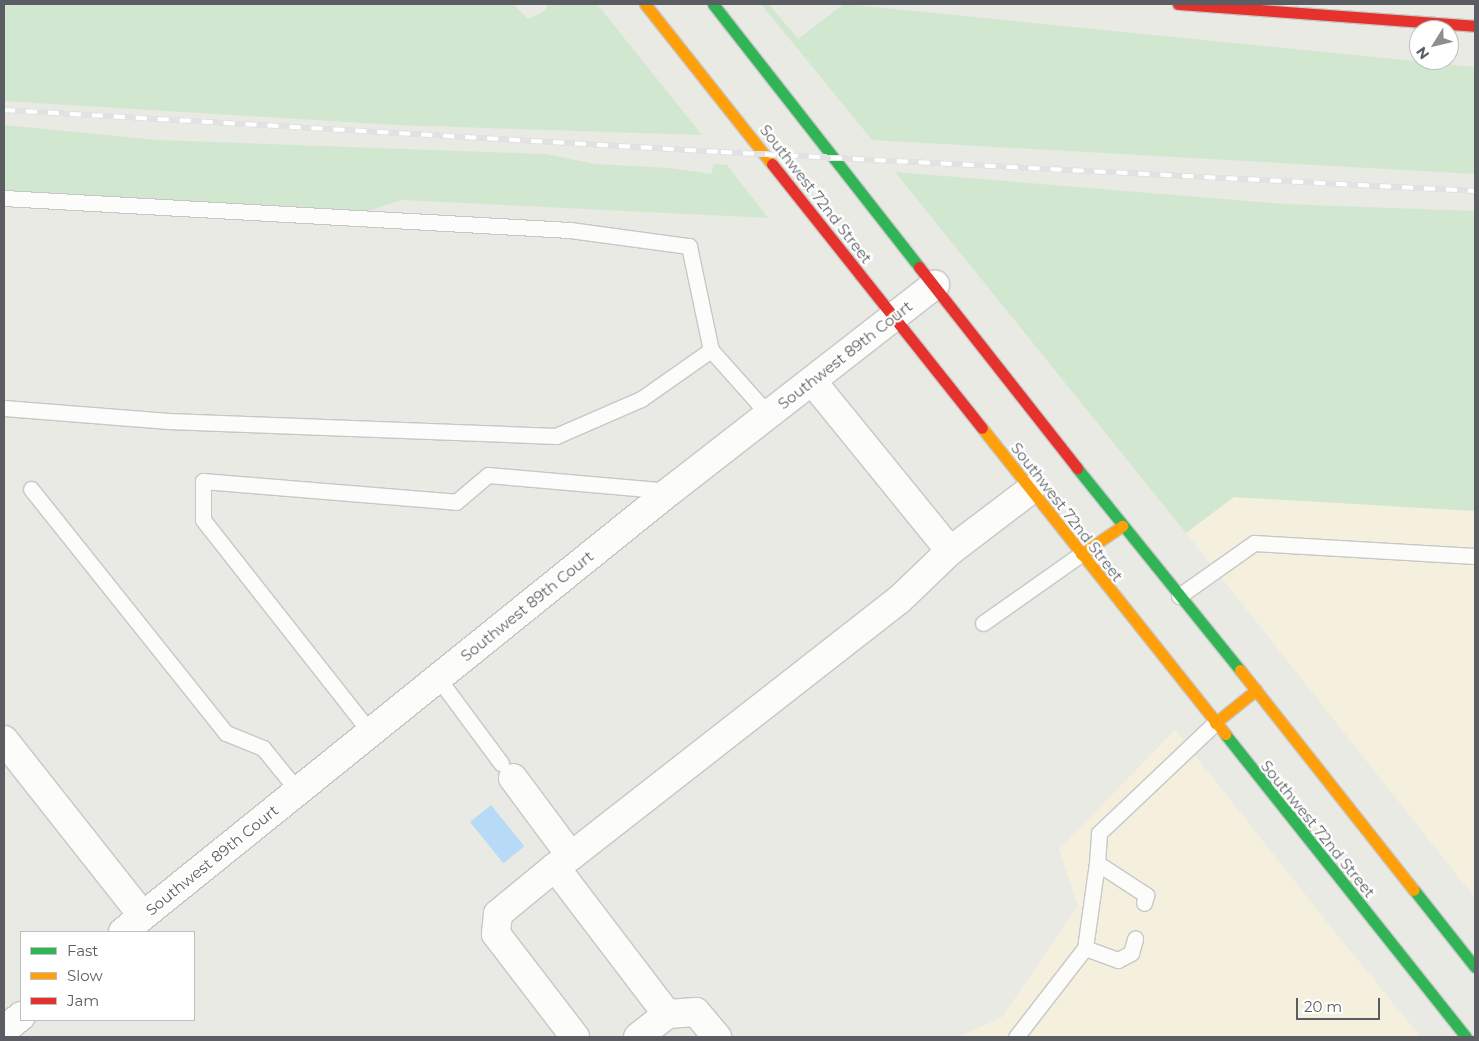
<!DOCTYPE html>
<html>
<head>
<meta charset="utf-8">
<style>
  body { margin:0 }
  #map { position:relative; width:1479px; height:1041px; overflow:hidden; background:#eaeae5; font-family:Montserrat,sans-serif }
  div>[style] { position:absolute }
  .commercial>* { inset:0; background:#f4f0dd }
  .green>* { inset:0; background:#d2e7d0 }
  .water>* { inset:0; background:#b7dbf6; transform-origin:0 0 }
  .roads { filter:drop-shadow(1px 0 #c7c7c7) drop-shadow(-1px 0 #c7c7c7) drop-shadow(0 1px #c7c7c7) drop-shadow(0 -1px #c7c7c7) }
  .lane>* { height:15px; margin:-7.5px; padding:0 7.5px; transform-origin:7.5px; border-radius:7.5px; background:#fcfcfb }
  .street>* { height:28px; margin:-14px; padding:0 14px; transform-origin:14px; border-radius:14px; background:#fcfcfb }
  .fast>* { height:11px; margin:-5.5px; padding:0 5.5px; transform-origin:5.5px; border-radius:5.5px; background:#30b455 }
  .slow>* { height:11px; margin:-5.5px; padding:0 5.5px; transform-origin:5.5px; border-radius:5.5px; background:#ff9f0a }
  .jam>* { height:11px; margin:-5.5px; padding:0 5.5px; transform-origin:5.5px; border-radius:5.5px; background:#e5322d }
  .rail>* { height:5.5px; margin-top:-2.75px; transform-origin:0; background:repeating-linear-gradient(90deg,#fff 0 11px,#e2e2e2 0 22px); box-sizing:border-box; border-block:1px solid #e2e2e2 }
  span { translate:-50% -50%; white-space:nowrap; text-align:center; line-height:1.15; -webkit-text-stroke:4.5px #fff; paint-order:stroke }
  .street-label { font-size:15px; color:#5a5e63 }
  .frame { position:absolute; inset:0; border:5px solid #5a5e63; pointer-events:none }
  .legend { position:absolute; left:20px; top:931px; width:175px; height:90px; box-sizing:border-box; background:#fff; border:1px solid #bdbfc1; margin:0; padding:6px 9px; list-style:none; font-size:15px; color:#5a5e63 }
  .legend li { display:flex; align-items:center; gap:10px; height:25px }
  .legend b { width:25px; border:1px solid #bdbfc1 }
  .north { position:absolute; left:1409px; top:20px; width:50px; height:50px; box-sizing:border-box; background:#fff; border:1px solid #bdbfc1; border-radius:50%; rotate:234deg; font-size:14px; font-weight:700; line-height:20px; text-align:center; color:#5a5e63 }
  .north::after { content:''; display:block; margin:auto; width:18px; height:22px; background:#8c8f90; clip-path:polygon(50% 0,100% 100%,50% 72%,0 100%) }
  .scale { position:absolute; left:1296px; top:998px; width:84px; height:22px; box-sizing:border-box; border:2px solid #5a5e63; border-top:0; padding-left:6px; font-size:15px; line-height:18px; white-space:nowrap; color:#5a5e63; -webkit-text-stroke:4px #fff; paint-order:stroke }
</style>
</head>
<body>
<div id="map">
  <div class="commercial">
    <div style="clip-path:polygon(1234px 497px,1475px 511px,1475px 898px,1186px 533px)"></div>
    <div style="clip-path:polygon(1175px 730px,1338px 936px,1421px 1037px,958px 1037px,1002px 1017px,1078px 906px,1059px 849px)"></div>
  </div>
  <div class="green">
    <div style="clip-path:polygon(4px 4px,513px 4px,528px 19px,543px 12px,549px 4px,597px 4px,702px 135px,395px 125px,4px 101px)"></div>
    <div style="clip-path:polygon(761px 4px,769px 4px,798px 39px,844px 4px,1475px 67px,1475px 174px,872px 140px)"></div>
    <div style="clip-path:polygon(4px 125px,158px 140px,545px 154px,596px 164px,670px 168px,712px 174px,713px 164px,727px 165px,768px 218px,402px 200px,368px 211px,4px 191px)"></div>
    <div style="clip-path:polygon(895px 172px,1285px 204px,1475px 211px,1475px 511px,1234px 497px,1186px 533px)"></div>
  </div>
  <div class="water">
    <div style="left:491px;top:805px;width:53px;height:27px;rotate:51deg"></div>
  </div>
  <div class="roads">
    <div class="lane">
      <div style="left:4px;top:198px;width:567px;rotate:3.24deg"></div>
      <div style="left:570px;top:230px;width:120px;rotate:7.7deg"></div>
      <div style="left:689px;top:246px;width:106px;rotate:78.1deg"></div>
      <div style="left:711px;top:350px;width:86px;rotate:48.3deg"></div>
      <div style="left:4px;top:408px;width:165px;rotate:4.5deg"></div>
      <div style="left:168px;top:421px;width:388px;rotate:2.2deg"></div>
      <div style="left:556px;top:436px;width:93px;rotate:-23.5deg"></div>
      <div style="left:641px;top:399px;width:85px;rotate:-35deg"></div>
      <div style="left:31px;top:489px;width:312px;rotate:51.4deg"></div>
      <div style="left:226px;top:733px;width:40px;rotate:22deg"></div>
      <div style="left:263px;top:748px;width:55px;rotate:50.9deg"></div>
      <div style="left:1179px;top:596px;width:92px;rotate:-35.2deg"></div>
      <div style="left:1254px;top:543px;width:221px;rotate:3.4deg"></div>
      <div style="left:983px;top:623px;width:120px;rotate:-35.1deg"></div>
      <div style="left:438px;top:678px;width:106px;rotate:53.5deg"></div>
      <div style="left:370px;top:732px;width:270px;rotate:-128.2deg"></div>
      <div style="left:203px;top:520px;width:39px;rotate:-90deg"></div>
      <div style="left:203px;top:481px;width:254px;rotate:4.7deg"></div>
      <div style="left:456px;top:502px;width:42px;rotate:-40.2deg"></div>
      <div style="left:488px;top:475px;width:183px;rotate:5deg"></div>
      <div style="left:1097px;top:863px;width:59px;rotate:33.1deg"></div>
      <div style="left:1146px;top:895px;width:8px;rotate:104deg"></div>
      <div style="left:1085px;top:948px;width:35px;rotate:20deg"></div>
      <div style="left:1118px;top:960px;width:15px;rotate:-28deg"></div>
      <div style="left:1131px;top:953px;width:15px;rotate:-74deg"></div>
      <div style="left:1016px;top:1037px;width:113px;rotate:-52.2deg"></div>
      <div style="left:1085px;top:948px;width:86px;rotate:-82deg"></div>
      <div style="left:1097px;top:863px;width:30px;rotate:-86deg"></div>
      <div style="left:1099px;top:833px;width:160px;rotate:-43.5deg"></div>
    </div>
    <div class="street">
      <div style="left:812px;top:381px;width:219px;rotate:50.9deg"></div>
      <div style="left:950px;top:551px;width:101px;rotate:-37.3deg"></div>
      <div style="left:4px;top:740px;width:224px;rotate:51.7deg"></div>
      <div style="left:513px;top:778px;width:97px;rotate:53.4deg"></div>
      <div style="left:571px;top:856px;width:416px;rotate:-38deg"></div>
      <div style="left:899px;top:600px;width:71px;rotate:-43.9deg"></div>
      <div style="left:571px;top:856px;width:19px;rotate:145deg"></div>
      <div style="left:555px;top:867px;width:185px;rotate:52.7deg"></div>
      <div style="left:667px;top:1014px;width:29px;rotate:-4deg"></div>
      <div style="left:696px;top:1012px;width:33px;rotate:50deg"></div>
      <div style="left:555px;top:867px;width:74px;rotate:140.5deg"></div>
      <div style="left:498px;top:914px;width:20px;rotate:96deg"></div>
      <div style="left:496px;top:934px;width:130px;rotate:52.5deg"></div>
      <div style="left:123px;top:932px;width:703px;rotate:-38.88deg"></div>
      <div style="left:670px;top:491px;width:336px;rotate:-37.9deg"></div>
      <div style="left:4px;top:1030px;width:22px;rotate:-39deg"></div>
      <div style="left:638px;top:1037px;width:37px;rotate:-38deg"></div>
    </div>
    <div class="fast">
      <div style="left:713px;top:4px;width:334px;rotate:51.9deg"></div>
      <div style="left:1077px;top:468px;width:260px;rotate:51.1deg"></div>
      <div style="left:1225px;top:734px;width:387px;rotate:51.5deg"></div>
      <div style="left:1414px;top:890px;width:98px;rotate:51.6deg"></div>
    </div>
    <div class="slow">
      <div style="left:645px;top:4px;width:204px;rotate:51.6deg"></div>
      <div style="left:982px;top:428px;width:391px;rotate:51.5deg"></div>
      <div style="left:1081px;top:554px;width:50px;rotate:-34.3deg"></div>
      <div style="left:1240px;top:670px;width:280px;rotate:51.7deg"></div>
      <div style="left:1215px;top:723px;width:53px;rotate:-38.8deg"></div>
    </div>
    <div class="jam">
      <div style="left:1178px;top:4px;width:298px;rotate:4.2deg"></div>
      <div style="left:772px;top:164px;width:337px;rotate:51.5deg"></div>
      <div style="left:919px;top:267px;width:256px;rotate:51.8deg"></div>
    </div>
  </div>
  <div class="rail">
    <div style="left:4px;top:110px;width:718px;rotate:3.35deg"></div>
    <div style="left:721px;top:152px;width:755px;rotate:2.96deg"></div>
  </div>
  <div class="street-label">
    <span style="left:816px;top:194px;rotate:52deg">Southwest 72nd Street</span>
    <span style="left:845px;top:355px;rotate:-38deg">Southwest 89th Court</span>
    <span style="left:1067px;top:512px;rotate:52deg">Southwest 72nd Street</span>
    <span style="left:527px;top:606px;rotate:-39deg">Southwest 89th Court</span>
    <span style="left:1318px;top:829px;rotate:51deg">Southwest 72nd Street</span>
    <span style="left:212px;top:860px;rotate:-39deg">Southwest 89th Court</span>
  </div>
  <div class="frame"></div>
  <ul class="legend">
  <li><b style="height:6px;background:#30b455"></b>Fast</li>
  <li><b style="height:6px;background:#ff9f0a"></b>Slow</li>
  <li><b style="height:6px;background:#e5322d"></b>Jam</li>
  </ul>
  <div class="north">N</div>
  <div class="scale">20 m</div>
</div>
</body>
</html>
